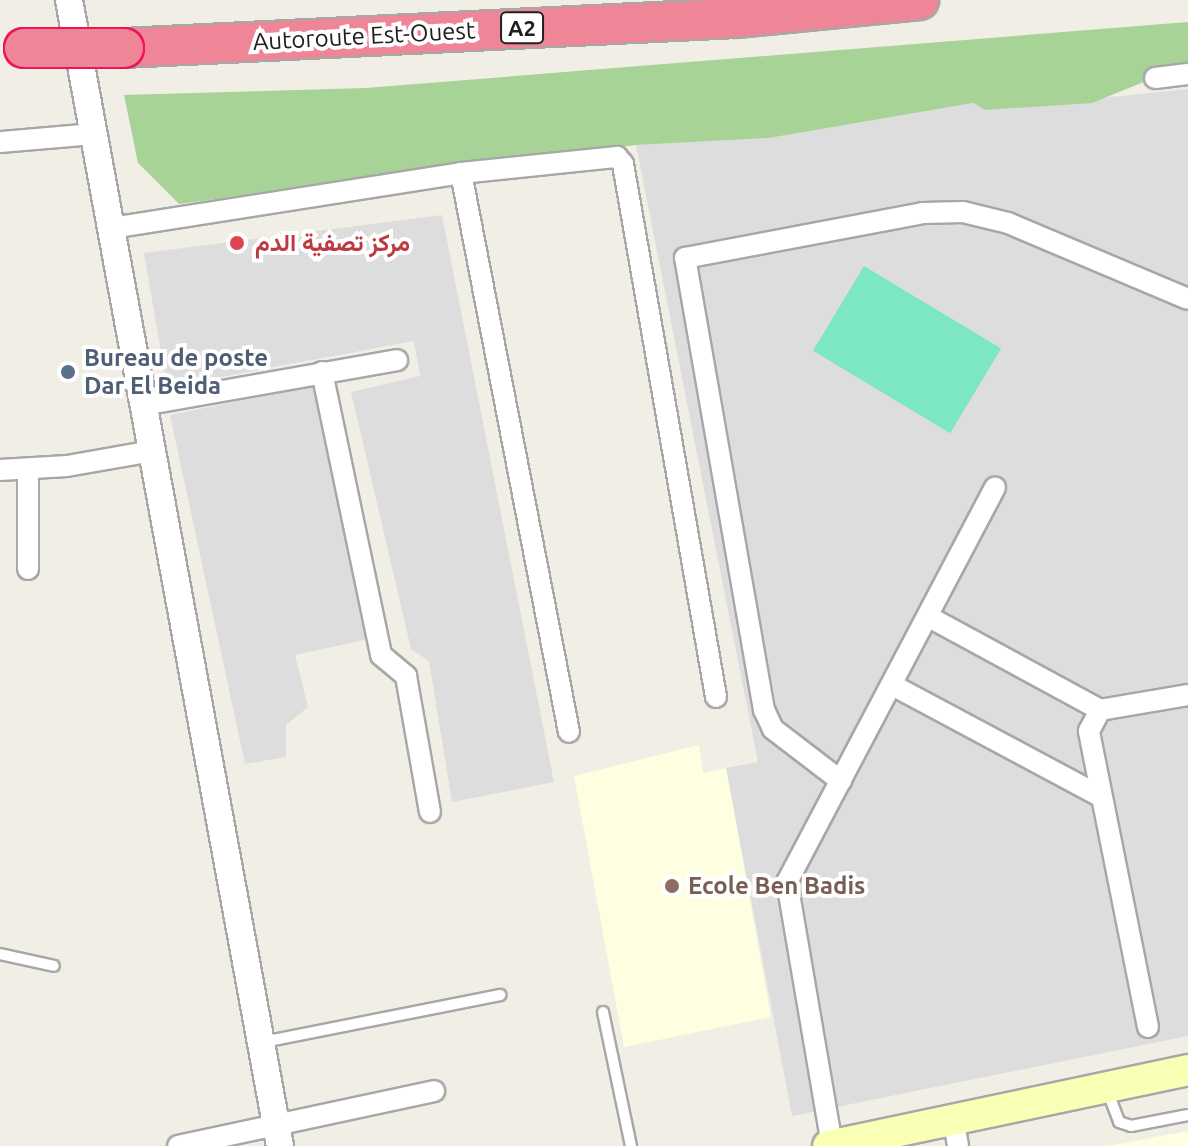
<!DOCTYPE html>
<html>
<head>
<meta charset="utf-8">
<style>
  body { margin:0 }
  #map { position:relative; width:1188px; height:1146px; overflow:hidden; background:#f1eee5; font-family:Ubuntu,Vazirmatn,sans-serif }
  div>[style] { position:absolute }
  .residential>* { inset:0; background:#dedddd }
  .education>* { inset:0; background:#feffe0 }
  .forest>* { inset:0; background:#a7d496 }
  .pitch>* { inset:0; background:#7ce7c1; transform-origin:0 0 }
  .roads { filter:drop-shadow(2px 0 #a7a7a7) drop-shadow(-2px 0 #a7a7a7) drop-shadow(0 2px #a7a7a7) drop-shadow(0 -2px #a7a7a7) }
  .service>* { height:10px; margin:-5px; padding:0 5px; transform-origin:5px; border-radius:5px; background:#fff }
  .minor>* { height:20px; margin:-10px; padding:0 10px; transform-origin:10px; border-radius:10px; background:#fff }
  .tertiary>* { height:26px; margin:-13px; padding:0 13px; transform-origin:13px; border-radius:13px; background:#fff }
  .secondary>* { height:30px; margin:-15px; padding:0 15px; transform-origin:15px; border-radius:15px; background:#f9ffb5 }
  .motorway>* { height:38px; margin:-19px; padding:0 19px; transform-origin:19px; border-radius:19px; background:#ef8697 }
  .bridges { filter:drop-shadow(2px 0 #eb1659) drop-shadow(-2px 0 #eb1659) drop-shadow(0 2px #eb1659) drop-shadow(0 -2px #eb1659) }
  .motorway-bridge>* { height:38px; margin:-19px; padding:0 19px; transform-origin:19px; border-radius:19px; background:#ef8697 }
  .dots>* { width:22px; height:22px; translate:-50% -50%; box-sizing:border-box; border:4px solid #fff; border-radius:50% }
  span { translate:-50% -50%; white-space:nowrap; text-align:center; line-height:1.15; -webkit-text-stroke:8px #fff; paint-order:stroke }
  .shield-label span { padding:2px 6px; background:#fff; border:2px solid; border-radius:6px; -webkit-text-stroke-width:0 }
  .shield-label { font-size:22px; color:#202020; font-weight:700 }
  .street-label { font-size:24px; color:#202020 }
  .health-label { font-size:24px; color:#be3a42; font-weight:700 }
  .left { translate:0 -50%; text-align:left }
  .service-label { font-size:24px; color:#4e5e75; font-weight:700 }
  .education-label { font-size:24px; color:#785e54; font-weight:700 }
</style>
</head>
<body>
<div id="map">
  <div class="residential">
    <div style="clip-path:polygon(1188px 89px,1188px 1036px,792px 1116px,726px 768px,758px 762px,636px 145px,769px 138px,973px 103px,985px 110px)"></div>
    <div style="clip-path:polygon(442px 215px,554px 782px,452px 802px,429px 661px,411px 649px,351px 392px,420px 376px,414px 341px,167px 387px,144px 253px)"></div>
    <div style="clip-path:polygon(317px 385px,373px 638px,295px 655px,308px 707px,286px 725px,286px 757px,245px 764px,170px 415px)"></div>
  </div>
  <div class="education">
    <div style="clip-path:polygon(699px 745px,703px 773px,726px 768px,771px 1017px,624px 1047px,574px 776px)"></div>
    <div style="clip-path:polygon(1188px 1131px,1188px 1146px,1108px 1146px)"></div>
  </div>
  <div class="forest">
    <div style="clip-path:polygon(1188px 22px,1188px 64px,1092px 103px,985px 110px,973px 103px,769px 138px,636px 145px,179px 204px,138px 163px,124px 95px,366px 88px)"></div>
  </div>
  <div class="pitch">
    <div style="left:864px;top:266px;width:160px;height:99px;rotate:31deg"></div>
  </div>
  <div class="roads">
    <div class="service">
      <div style="left:0;top:954px;width:55px;rotate:12.5deg"></div>
      <div style="left:603px;top:1012px;width:137px;rotate:78.2deg"></div>
      <div style="left:263px;top:1042px;width:242px;rotate:-11.2deg"></div>
      <div style="left:1107px;top:1090px;width:34px;rotate:69deg"></div>
      <div style="left:1119px;top:1122px;width:13px;rotate:18deg"></div>
      <div style="left:1131px;top:1126px;width:58px;rotate:-10.9deg"></div>
    </div>
    <div class="minor">
      <div style="left:1155px;top:78px;width:33px;rotate:-7deg"></div>
      <div style="left:0;top:142px;width:93px;rotate:-4.9deg"></div>
      <div style="left:461px;top:173px;width:569px;rotate:79.07deg"></div>
      <div style="left:111px;top:228px;width:354px;rotate:-8.9deg"></div>
      <div style="left:461px;top:173px;width:157px;rotate:-5.9deg"></div>
      <div style="left:617px;top:157px;width:9px;rotate:49deg"></div>
      <div style="left:623px;top:164px;width:541px;rotate:80.1deg"></div>
      <div style="left:322px;top:372px;width:289px;rotate:78.2deg"></div>
      <div style="left:381px;top:655px;width:33px;rotate:40deg"></div>
      <div style="left:406px;top:676px;width:138px;rotate:80deg"></div>
      <div style="left:143px;top:405px;width:258px;rotate:-10deg"></div>
      <div style="left:0;top:470px;width:67px;rotate:-3.4deg"></div>
      <div style="left:67px;top:466px;width:86px;rotate:-10deg"></div>
      <div style="left:28px;top:470px;width:99px;rotate:90deg"></div>
      <div style="left:929px;top:617px;width:195px;rotate:28.5deg"></div>
      <div style="left:894px;top:686px;width:231px;rotate:28.1deg"></div>
      <div style="left:841px;top:781px;width:86px;rotate:-142.6deg"></div>
      <div style="left:773px;top:729px;width:21px;rotate:-115deg"></div>
      <div style="left:764px;top:710px;width:459px;rotate:-99.9deg"></div>
      <div style="left:685px;top:258px;width:242px;rotate:-10.7deg"></div>
      <div style="left:923px;top:213px;width:40px;rotate:-1.4deg"></div>
      <div style="left:963px;top:212px;width:46px;rotate:13.7deg"></div>
      <div style="left:1008px;top:223px;width:195px;rotate:22.9deg"></div>
      <div style="left:1148px;top:1027px;width:302px;rotate:-101.3deg"></div>
      <div style="left:1089px;top:731px;width:24px;rotate:-62deg"></div>
      <div style="left:1100px;top:710px;width:89px;rotate:-9.7deg"></div>
      <div style="left:954px;top:1123px;width:23px;rotate:80deg"></div>
      <div style="left:832px;top:1145px;width:267px;rotate:-99.7deg"></div>
      <div style="left:787px;top:882px;width:446px;rotate:-62.2deg"></div>
      <div style="left:178px;top:1146px;width:262px;rotate:-12.1deg"></div>
    </div>
    <div class="tertiary">
      <div style="left:69px;top:0;width:1165px;rotate:79.57deg"></div>
    </div>
    <div class="secondary">
      <div style="left:828px;top:1146px;width:368px;rotate:-11.9deg"></div>
    </div>
    <div class="motorway">
      <div style="left:124px;top:48px;width:614px;rotate:-2.8deg"></div>
      <div style="left:737px;top:18px;width:183px;rotate:-5.6deg"></div>
    </div>
  </div>
  <div class="bridges">
    <div class="motorway-bridge">
      <div style="left:24px;top:48px;width:100px"></div>
    </div>
  </div>
  <div class="dots">
    <div style="left:237px;top:243px;background:#e0444e"></div>
    <div style="left:68px;top:372px;background:#5c6f8a"></div>
    <div style="left:672px;top:886px;background:#8d6e63"></div>
  </div>
  <div class="shield-label">
    <span style="left:522px;top:28px">A2</span>
  </div>
  <div class="street-label">
    <span style="left:364px;top:36px;rotate:-3deg">Autoroute Est-Ouest</span>
  </div>
  <div class="health-label">
    <span class="left" style="left:255px;top:243px">مركز تصفية الدم</span>
  </div>
  <div class="service-label">
    <span class="left" style="left:84px;top:372px">Bureau de poste<br>Dar El Beida</span>
  </div>
  <div class="education-label">
    <span class="left" style="left:688px;top:886px">Ecole Ben Badis</span>
  </div>
</div>
</body>
</html>
